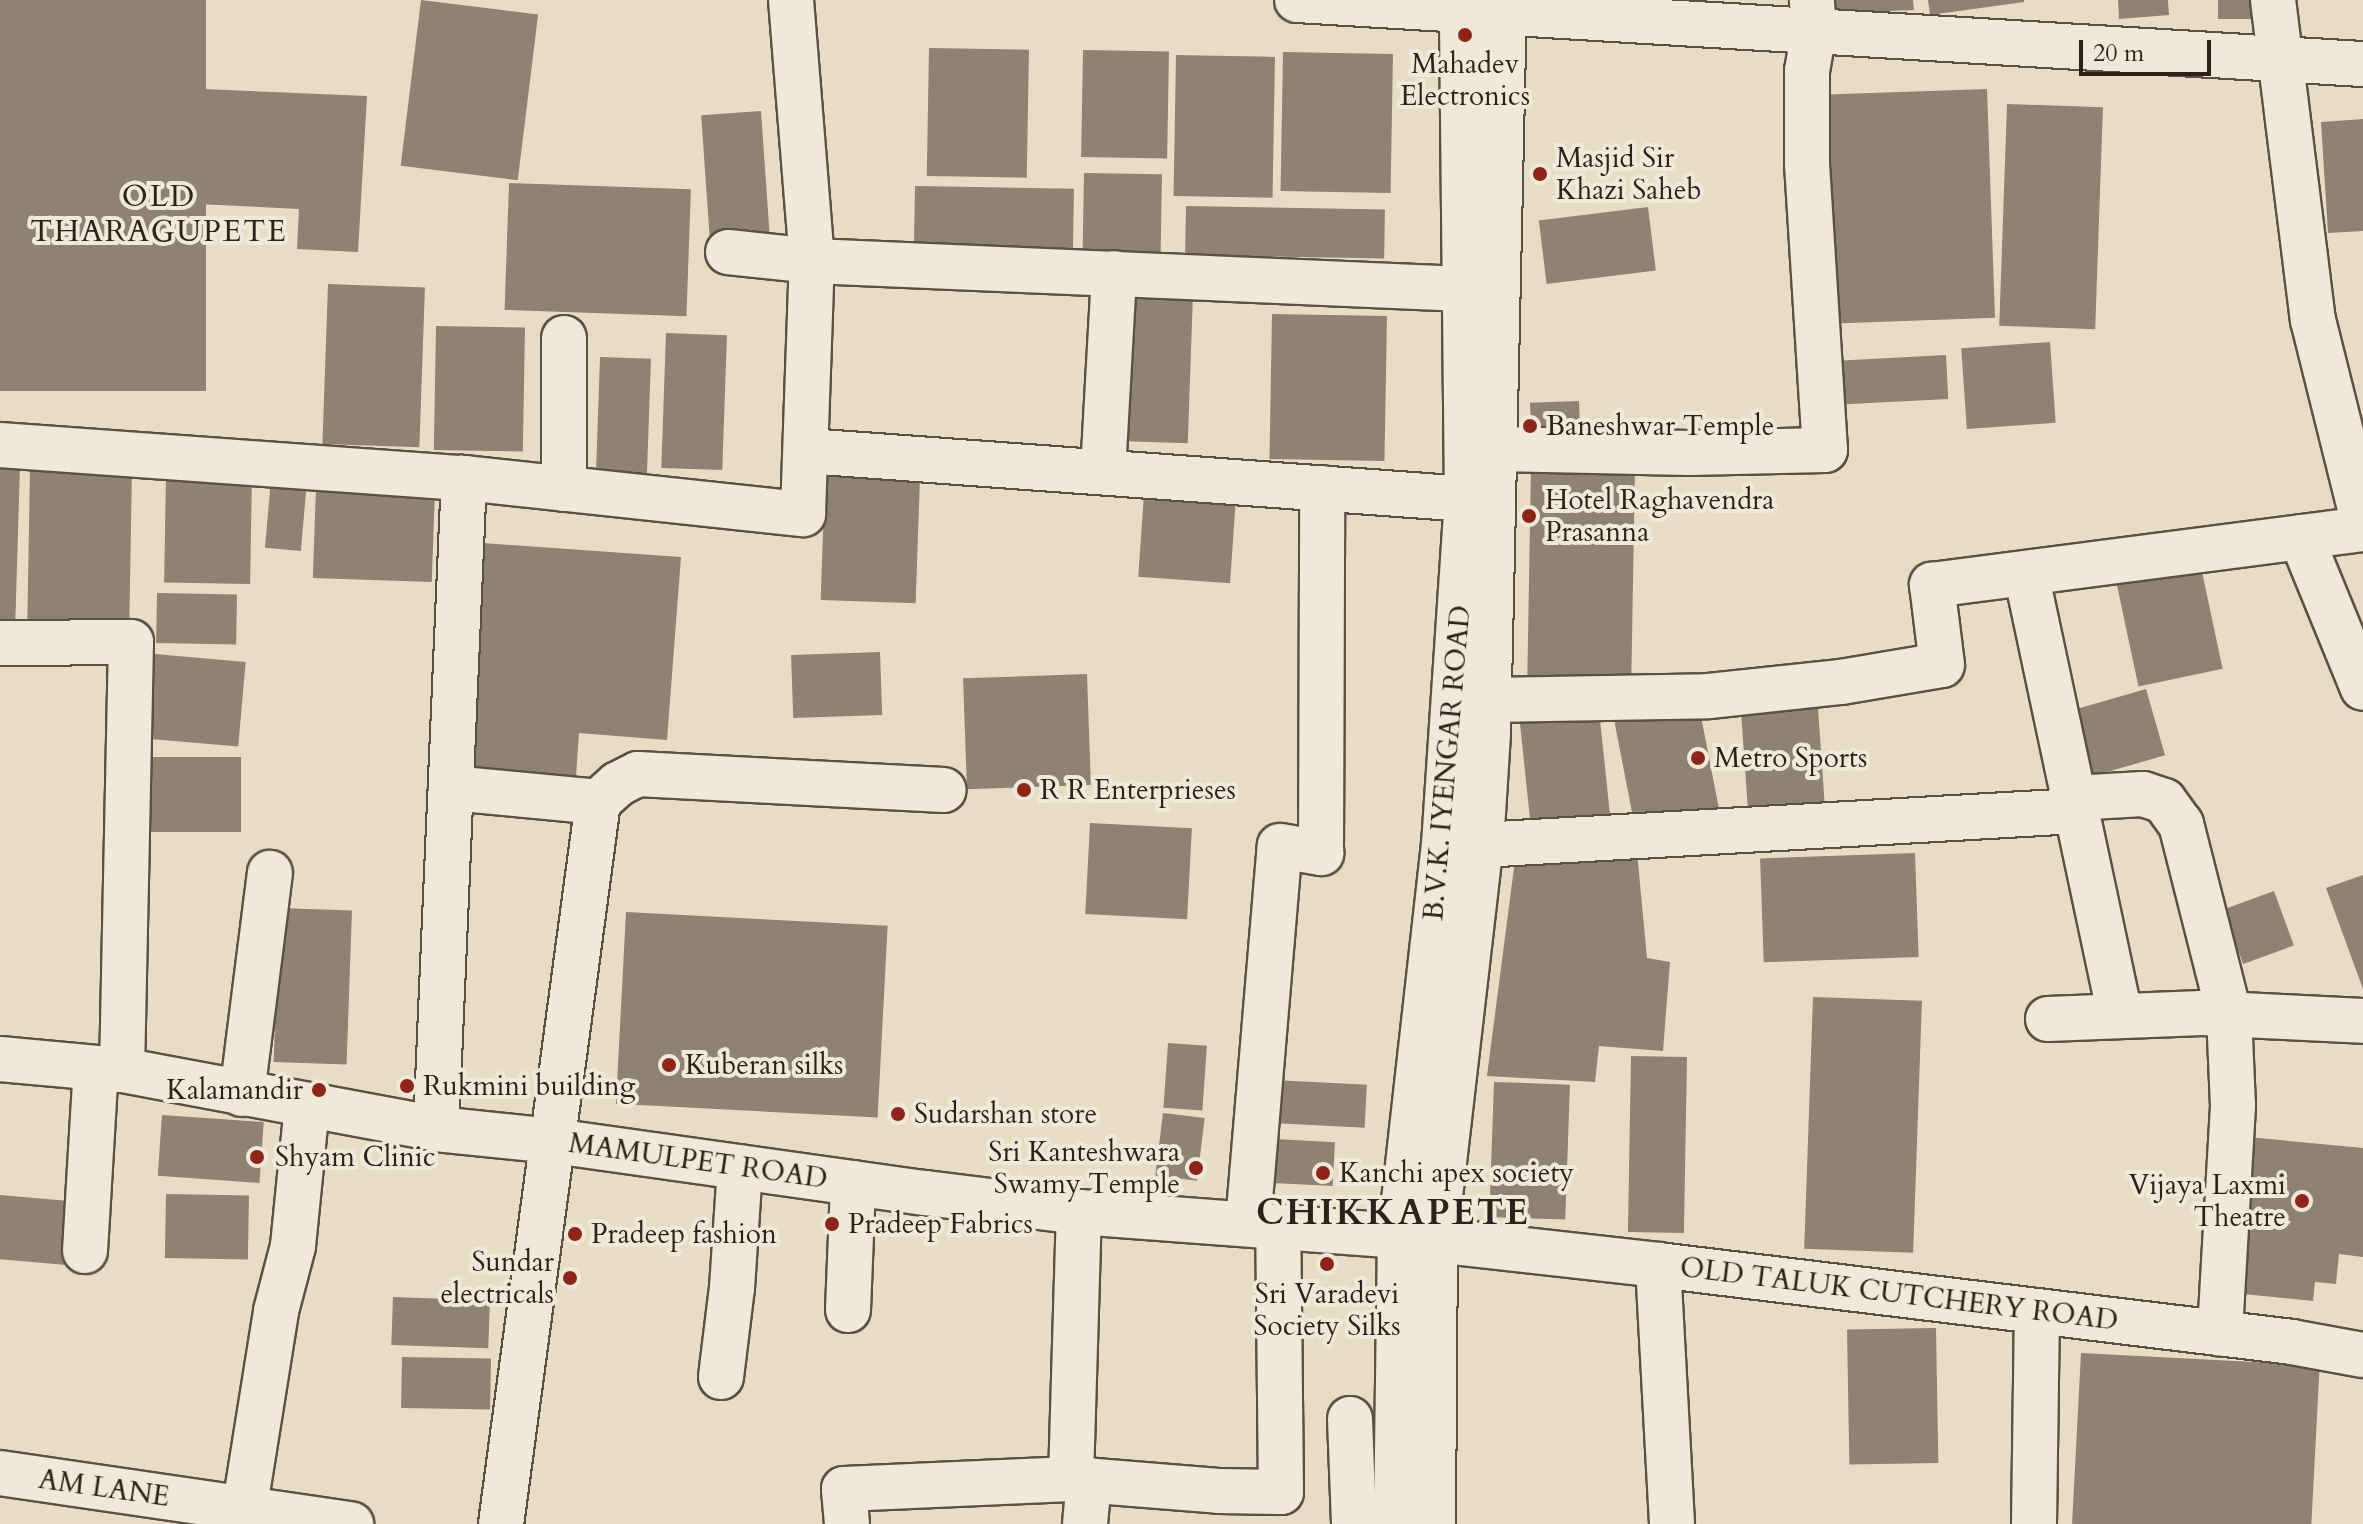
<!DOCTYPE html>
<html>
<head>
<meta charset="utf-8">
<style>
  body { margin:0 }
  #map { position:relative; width:2363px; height:1524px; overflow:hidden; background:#e7ddc4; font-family:Cardo,serif }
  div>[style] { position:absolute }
  .building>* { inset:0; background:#8e8373; transform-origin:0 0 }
  .roads { filter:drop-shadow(2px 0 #5c5045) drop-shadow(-2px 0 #5c5045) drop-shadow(0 2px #5c5045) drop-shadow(0 -2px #5c5045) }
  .minor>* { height:44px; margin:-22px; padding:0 22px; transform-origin:22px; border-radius:22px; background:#efe9d9 }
  .dots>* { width:22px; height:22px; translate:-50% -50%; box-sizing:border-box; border:4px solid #efe9d9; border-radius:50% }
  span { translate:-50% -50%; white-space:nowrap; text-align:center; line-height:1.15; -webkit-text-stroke:8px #efe9d9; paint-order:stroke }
  .poi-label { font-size:28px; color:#2e211b }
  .left { translate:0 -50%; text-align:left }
  .right { translate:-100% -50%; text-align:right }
  .street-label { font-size:28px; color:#2e211b }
  .neighbourhood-label { font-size:30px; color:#2e211b; letter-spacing:2px }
  .district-label { font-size:36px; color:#2e211b; font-weight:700; letter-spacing:2px }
  .scale { position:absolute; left:2079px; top:40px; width:132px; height:36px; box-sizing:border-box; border:4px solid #2e211b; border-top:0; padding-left:10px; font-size:24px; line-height:28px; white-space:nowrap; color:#2e211b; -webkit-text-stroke:6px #efe9d9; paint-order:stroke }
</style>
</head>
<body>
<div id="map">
  <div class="building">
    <div style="left:0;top:0;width:206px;height:391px"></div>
    <div style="left:421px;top:0;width:118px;height:167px;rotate:7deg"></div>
    <div style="clip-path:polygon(1822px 0,1913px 0,1914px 10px,1823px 14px)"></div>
    <div style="clip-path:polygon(1928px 0,2024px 0,2024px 2px,1930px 15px)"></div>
    <div style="clip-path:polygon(2118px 0,2168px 0,2169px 15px,2119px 19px)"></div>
    <div style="left:2218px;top:0;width:41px;height:19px"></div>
    <div style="left:929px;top:48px;width:100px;height:128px;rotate:1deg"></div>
    <div style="left:1083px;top:50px;width:86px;height:107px;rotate:1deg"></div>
    <div style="left:1283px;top:52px;width:110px;height:139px;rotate:1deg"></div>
    <div style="left:1176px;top:55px;width:99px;height:141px;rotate:1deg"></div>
    <div style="clip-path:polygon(204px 89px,367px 96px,358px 252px,297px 249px,299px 209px,198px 204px)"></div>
    <div style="left:1987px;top:89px;width:229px;height:167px;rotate:88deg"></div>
    <div style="left:2007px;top:104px;width:96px;height:222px;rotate:2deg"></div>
    <div style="left:761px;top:111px;width:136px;height:60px;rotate:86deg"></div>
    <div style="clip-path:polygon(2363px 119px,2363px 231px,2328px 233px,2321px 122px)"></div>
    <div style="left:1084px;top:173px;width:78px;height:90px;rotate:1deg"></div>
    <div style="left:509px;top:183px;width:182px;height:127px;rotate:2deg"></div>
    <div style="left:915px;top:186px;width:159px;height:74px;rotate:1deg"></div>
    <div style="left:1186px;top:206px;width:199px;height:49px;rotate:1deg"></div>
    <div style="left:1648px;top:207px;width:64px;height:110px;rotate:83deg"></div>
    <div style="left:328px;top:284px;width:97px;height:160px;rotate:2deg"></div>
    <div style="left:1124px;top:292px;width:69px;height:149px;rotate:2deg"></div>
    <div style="left:1272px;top:314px;width:115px;height:145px;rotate:1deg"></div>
    <div style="left:436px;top:326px;width:89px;height:124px;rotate:1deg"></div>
    <div style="left:666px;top:333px;width:61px;height:135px;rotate:2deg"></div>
    <div style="left:2050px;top:342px;width:81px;height:89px;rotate:86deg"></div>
    <div style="left:1946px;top:355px;width:44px;height:118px;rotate:87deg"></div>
    <div style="left:600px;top:357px;width:51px;height:126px;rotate:2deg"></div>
    <div style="left:1579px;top:401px;width:36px;height:49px;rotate:88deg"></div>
    <div style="clip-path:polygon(0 466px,20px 466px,15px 632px,0 632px)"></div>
    <div style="left:1531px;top:466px;width:104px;height:222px;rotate:1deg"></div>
    <div style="left:30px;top:468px;width:102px;height:160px;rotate:1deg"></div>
    <div style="left:252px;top:475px;width:109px;height:86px;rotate:91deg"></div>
    <div style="left:825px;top:476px;width:95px;height:124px;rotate:2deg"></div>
    <div style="left:271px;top:479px;width:36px;height:69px;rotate:5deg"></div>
    <div style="left:1145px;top:480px;width:92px;height:97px;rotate:4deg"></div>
    <div style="left:316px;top:487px;width:119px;height:91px;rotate:2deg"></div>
    <div style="clip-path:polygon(483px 543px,681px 557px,667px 740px,579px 733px,576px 776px,466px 768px)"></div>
    <div style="left:2201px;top:567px;width:104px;height:86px;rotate:78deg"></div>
    <div style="left:157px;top:593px;width:80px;height:50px;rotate:1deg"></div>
    <div style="left:880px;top:652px;width:63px;height:89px;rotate:88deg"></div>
    <div style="left:155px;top:654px;width:91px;height:85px;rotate:5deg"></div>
    <div style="left:1087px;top:674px;width:111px;height:124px;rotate:88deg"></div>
    <div style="left:2146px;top:689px;width:69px;height:84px;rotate:74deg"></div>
    <div style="left:1817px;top:694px;width:119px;height:77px;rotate:86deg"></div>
    <div style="left:1699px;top:706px;width:109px;height:86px;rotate:79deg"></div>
    <div style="left:1599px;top:710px;width:113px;height:80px;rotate:84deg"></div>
    <div style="left:241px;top:757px;width:75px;height:104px;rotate:90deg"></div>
    <div style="left:1090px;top:823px;width:102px;height:91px;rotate:3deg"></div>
    <div style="clip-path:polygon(1637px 852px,1647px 958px,1670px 962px,1663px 1051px,1599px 1046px,1595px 1082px,1487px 1076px,1515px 860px)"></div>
    <div style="left:1915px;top:853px;width:104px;height:155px;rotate:88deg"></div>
    <div style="clip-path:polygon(2363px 875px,2363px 989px,2326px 888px)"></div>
    <div style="left:2274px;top:891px;width:58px;height:54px;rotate:70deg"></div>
    <div style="left:279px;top:908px;width:73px;height:154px;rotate:2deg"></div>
    <div style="left:626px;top:912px;width:262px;height:192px;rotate:3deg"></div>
    <div style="left:1813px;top:997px;width:109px;height:252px;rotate:2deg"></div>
    <div style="left:1168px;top:1043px;width:39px;height:65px;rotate:4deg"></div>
    <div style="left:1631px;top:1056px;width:56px;height:176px;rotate:1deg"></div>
    <div style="left:1274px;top:1080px;width:93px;height:43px;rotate:3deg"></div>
    <div style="left:1494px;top:1082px;width:76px;height:135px;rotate:2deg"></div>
    <div style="left:1163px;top:1113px;width:42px;height:63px;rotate:7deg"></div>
    <div style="left:162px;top:1115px;width:102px;height:61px;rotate:4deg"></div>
    <div style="clip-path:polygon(2248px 1137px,2363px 1148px,2363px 1257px,2339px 1254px,2336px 1284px,2315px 1282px,2313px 1301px,2233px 1293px)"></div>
    <div style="left:1275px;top:1139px;width:60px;height:44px;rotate:3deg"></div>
    <div style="left:166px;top:1194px;width:83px;height:64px;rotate:1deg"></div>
    <div style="left:0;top:1195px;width:87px;height:64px;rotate:5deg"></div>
    <div style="left:393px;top:1297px;width:97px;height:48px;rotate:2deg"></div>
    <div style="left:1936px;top:1328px;width:135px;height:89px;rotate:89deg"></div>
    <div style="left:2081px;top:1353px;width:239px;height:171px;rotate:3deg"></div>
    <div style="left:402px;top:1357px;width:89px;height:51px;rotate:1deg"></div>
  </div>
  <div class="roads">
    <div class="minor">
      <div style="left:1297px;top:0;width:1068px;rotate:3.44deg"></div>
      <div style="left:2273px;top:0;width:322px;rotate:82.9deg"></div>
      <div style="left:2313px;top:320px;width:206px;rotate:76deg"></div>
      <div style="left:728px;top:252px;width:84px;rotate:6.1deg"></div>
      <div style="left:812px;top:261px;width:652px;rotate:2.46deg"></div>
      <div style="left:564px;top:338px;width:151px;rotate:90deg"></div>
      <div style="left:0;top:445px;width:465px;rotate:4.1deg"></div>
      <div style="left:464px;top:478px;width:341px;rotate:6.1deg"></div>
      <div style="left:803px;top:514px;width:253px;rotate:-88deg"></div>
      <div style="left:812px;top:261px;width:262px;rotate:-94.6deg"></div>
      <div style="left:1497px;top:449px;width:192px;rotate:1.2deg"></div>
      <div style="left:1689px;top:453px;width:136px;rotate:-1.3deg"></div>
      <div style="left:1825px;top:450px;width:288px;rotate:-93.6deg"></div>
      <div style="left:1807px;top:163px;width:92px;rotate:-90deg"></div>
      <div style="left:1807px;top:71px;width:41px;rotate:-80.1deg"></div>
      <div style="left:1814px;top:31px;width:31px;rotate:-94deg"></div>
      <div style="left:807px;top:451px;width:662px;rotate:4.16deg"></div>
      <div style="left:1103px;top:472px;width:199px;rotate:-86.8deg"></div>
      <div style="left:2301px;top:537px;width:163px;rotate:67.7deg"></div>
      <div style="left:2026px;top:573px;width:453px;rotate:78deg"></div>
      <div style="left:0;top:643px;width:131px;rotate:-0.4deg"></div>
      <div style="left:131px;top:642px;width:428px;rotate:91.2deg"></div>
      <div style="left:1489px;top:700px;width:220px;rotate:-1deg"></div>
      <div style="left:1709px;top:696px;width:133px;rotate:-6.1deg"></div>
      <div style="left:1841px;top:682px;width:102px;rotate:-9.6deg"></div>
      <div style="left:1942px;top:665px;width:81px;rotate:-97.1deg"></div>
      <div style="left:1932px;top:585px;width:435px;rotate:-7.4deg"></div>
      <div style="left:451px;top:788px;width:148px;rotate:5.4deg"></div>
      <div style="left:2074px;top:798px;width:69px;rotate:-3.3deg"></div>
      <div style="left:2143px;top:794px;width:22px;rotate:18deg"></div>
      <div style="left:2164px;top:801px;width:29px;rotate:54deg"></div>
      <div style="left:2181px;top:824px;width:196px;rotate:75.8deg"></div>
      <div style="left:2229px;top:1014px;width:92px;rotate:87.5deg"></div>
      <div style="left:2233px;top:1106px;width:228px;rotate:93.3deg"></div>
      <div style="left:1481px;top:845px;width:597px;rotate:-3.27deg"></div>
      <div style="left:2048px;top:1019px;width:154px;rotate:-2.2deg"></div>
      <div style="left:2202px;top:1013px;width:161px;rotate:2.8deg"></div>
      <div style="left:0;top:1059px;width:122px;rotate:5.2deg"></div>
      <div style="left:122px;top:1070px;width:319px;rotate:10.6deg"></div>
      <div style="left:436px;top:1129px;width:119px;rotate:5.8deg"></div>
      <div style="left:554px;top:1141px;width:376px;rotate:8deg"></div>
      <div style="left:926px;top:1193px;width:154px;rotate:7.1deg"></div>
      <div style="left:1079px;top:1212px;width:322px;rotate:4.3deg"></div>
      <div style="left:1400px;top:1236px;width:260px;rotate:6.4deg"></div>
      <div style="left:1658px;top:1265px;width:639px;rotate:6.92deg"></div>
      <div style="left:2292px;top:1342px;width:72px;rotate:10.4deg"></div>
      <div style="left:242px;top:1094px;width:223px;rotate:-82.8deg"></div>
      <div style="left:436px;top:1129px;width:652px;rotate:-87.54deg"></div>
      <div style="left:1248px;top:1224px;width:379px;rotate:-85.2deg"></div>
      <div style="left:1280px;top:846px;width:42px;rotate:9.7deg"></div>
      <div style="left:1321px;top:853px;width:365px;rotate:-89.8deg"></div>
      <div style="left:85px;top:1251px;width:183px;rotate:-86.6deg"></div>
      <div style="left:1658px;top:1265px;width:259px;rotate:86.9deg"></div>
      <div style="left:848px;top:1310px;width:127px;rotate:-87.7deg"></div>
      <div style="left:721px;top:1377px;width:90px;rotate:-83deg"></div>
      <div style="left:732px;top:1288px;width:121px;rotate:-86.2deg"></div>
      <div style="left:1350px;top:1419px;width:105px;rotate:87.8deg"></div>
      <div style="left:0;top:1473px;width:355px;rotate:8.3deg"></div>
      <div style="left:1071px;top:1479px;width:267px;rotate:-88.3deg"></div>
      <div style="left:242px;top:1524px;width:216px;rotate:-80.9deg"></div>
      <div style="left:276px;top:1311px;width:67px;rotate:-75.3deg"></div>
      <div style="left:293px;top:1246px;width:141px;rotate:-84.3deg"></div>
      <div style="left:501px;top:1524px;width:728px;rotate:-82.35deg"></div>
      <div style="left:598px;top:802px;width:27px;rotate:-42deg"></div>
      <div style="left:618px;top:784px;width:22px;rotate:-27deg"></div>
      <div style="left:638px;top:774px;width:306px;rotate:3deg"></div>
      <div style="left:847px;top:1524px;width:35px;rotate:-95deg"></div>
      <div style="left:844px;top:1489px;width:227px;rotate:-2.5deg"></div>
      <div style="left:1071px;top:1479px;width:148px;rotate:4.6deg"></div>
      <div style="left:1219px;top:1491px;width:62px;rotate:0.9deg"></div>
      <div style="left:1281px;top:1492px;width:266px;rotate:-90.6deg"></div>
      <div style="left:1085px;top:1524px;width:44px;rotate:-84.8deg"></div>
      <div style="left:1396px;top:1524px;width:288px;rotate:-89.2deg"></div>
      <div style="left:1400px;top:1236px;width:393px;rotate:-83.6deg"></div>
      <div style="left:1444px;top:845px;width:347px;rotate:-86.2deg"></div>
      <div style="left:1467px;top:499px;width:499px;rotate:-90.6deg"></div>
      <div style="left:1433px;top:1524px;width:284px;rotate:-89.6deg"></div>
      <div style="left:1435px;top:1240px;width:398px;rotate:-83.4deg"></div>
      <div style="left:1481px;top:845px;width:112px;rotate:-86.4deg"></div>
      <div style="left:1488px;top:733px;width:733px;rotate:-88.75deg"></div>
      <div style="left:2034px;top:1524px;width:213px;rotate:-89.2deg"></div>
    </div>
  </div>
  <div class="dots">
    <div style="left:1465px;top:35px;background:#8f2418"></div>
    <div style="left:1540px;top:174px;background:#8f2418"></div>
    <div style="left:1530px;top:426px;background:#8f2418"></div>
    <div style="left:1529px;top:516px;background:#8f2418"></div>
    <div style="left:1698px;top:758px;background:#8f2418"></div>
    <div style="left:1024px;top:790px;background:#8f2418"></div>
    <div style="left:669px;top:1065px;background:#8f2418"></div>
    <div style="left:407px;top:1086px;background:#8f2418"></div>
    <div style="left:319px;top:1090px;background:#8f2418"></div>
    <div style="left:898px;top:1114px;background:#8f2418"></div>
    <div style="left:257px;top:1157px;background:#8f2418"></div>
    <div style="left:1196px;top:1168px;background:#8f2418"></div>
    <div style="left:1323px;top:1173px;background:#8f2418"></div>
    <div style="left:2302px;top:1201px;background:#8f2418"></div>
    <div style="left:832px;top:1224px;background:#8f2418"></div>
    <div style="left:575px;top:1234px;background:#8f2418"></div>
    <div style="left:1327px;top:1264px;background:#8f2418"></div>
    <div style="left:570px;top:1278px;background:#8f2418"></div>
  </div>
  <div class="poi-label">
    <span style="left:1465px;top:80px">Mahadev<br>Electronics</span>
    <span class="left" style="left:1556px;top:174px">Masjid Sir<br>Khazi Saheb</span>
    <span class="left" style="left:1546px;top:426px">Baneshwar Temple</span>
    <span class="left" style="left:1545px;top:516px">Hotel Raghavendra<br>Prasanna</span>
    <span class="left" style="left:1714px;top:758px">Metro Sports</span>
    <span class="left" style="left:1040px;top:790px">R R Enterprieses</span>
    <span class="left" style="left:685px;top:1065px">Kuberan silks</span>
    <span class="left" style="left:423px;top:1086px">Rukmini building</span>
    <span class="right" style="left:303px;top:1090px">Kalamandir</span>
    <span class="left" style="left:914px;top:1114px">Sudarshan store</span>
    <span class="right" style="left:1180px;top:1168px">Sri Kanteshwara<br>Swamy Temple</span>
    <span class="left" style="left:275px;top:1157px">Shyam Clinic</span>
    <span class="left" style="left:1339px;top:1173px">Kanchi apex society</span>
    <span class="right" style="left:2286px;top:1201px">Vijaya Laxmi<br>Theatre</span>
    <span class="left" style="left:848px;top:1224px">Pradeep Fabrics</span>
    <span class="left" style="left:591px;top:1234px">Pradeep fashion</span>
    <span class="right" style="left:554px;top:1278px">Sundar<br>electricals</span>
    <span style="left:1327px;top:1310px">Sri Varadevi<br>Society Silks</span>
  </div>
  <div class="street-label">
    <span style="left:1447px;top:763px;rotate:-85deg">B.V.K. IYENGAR ROAD</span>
    <span style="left:698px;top:1161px;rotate:8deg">MAMULPET ROAD</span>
    <span style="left:1899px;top:1294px;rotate:7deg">OLD TALUK CUTCHERY ROAD</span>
    <span style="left:104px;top:1488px;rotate:8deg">AM LANE</span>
  </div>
  <div class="neighbourhood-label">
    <span style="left:159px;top:214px">OLD<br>THARAGUPETE</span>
  </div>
  <div class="district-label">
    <span style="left:1393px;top:1213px">CHIKKAPETE</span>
  </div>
  <div class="scale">20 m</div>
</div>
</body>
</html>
